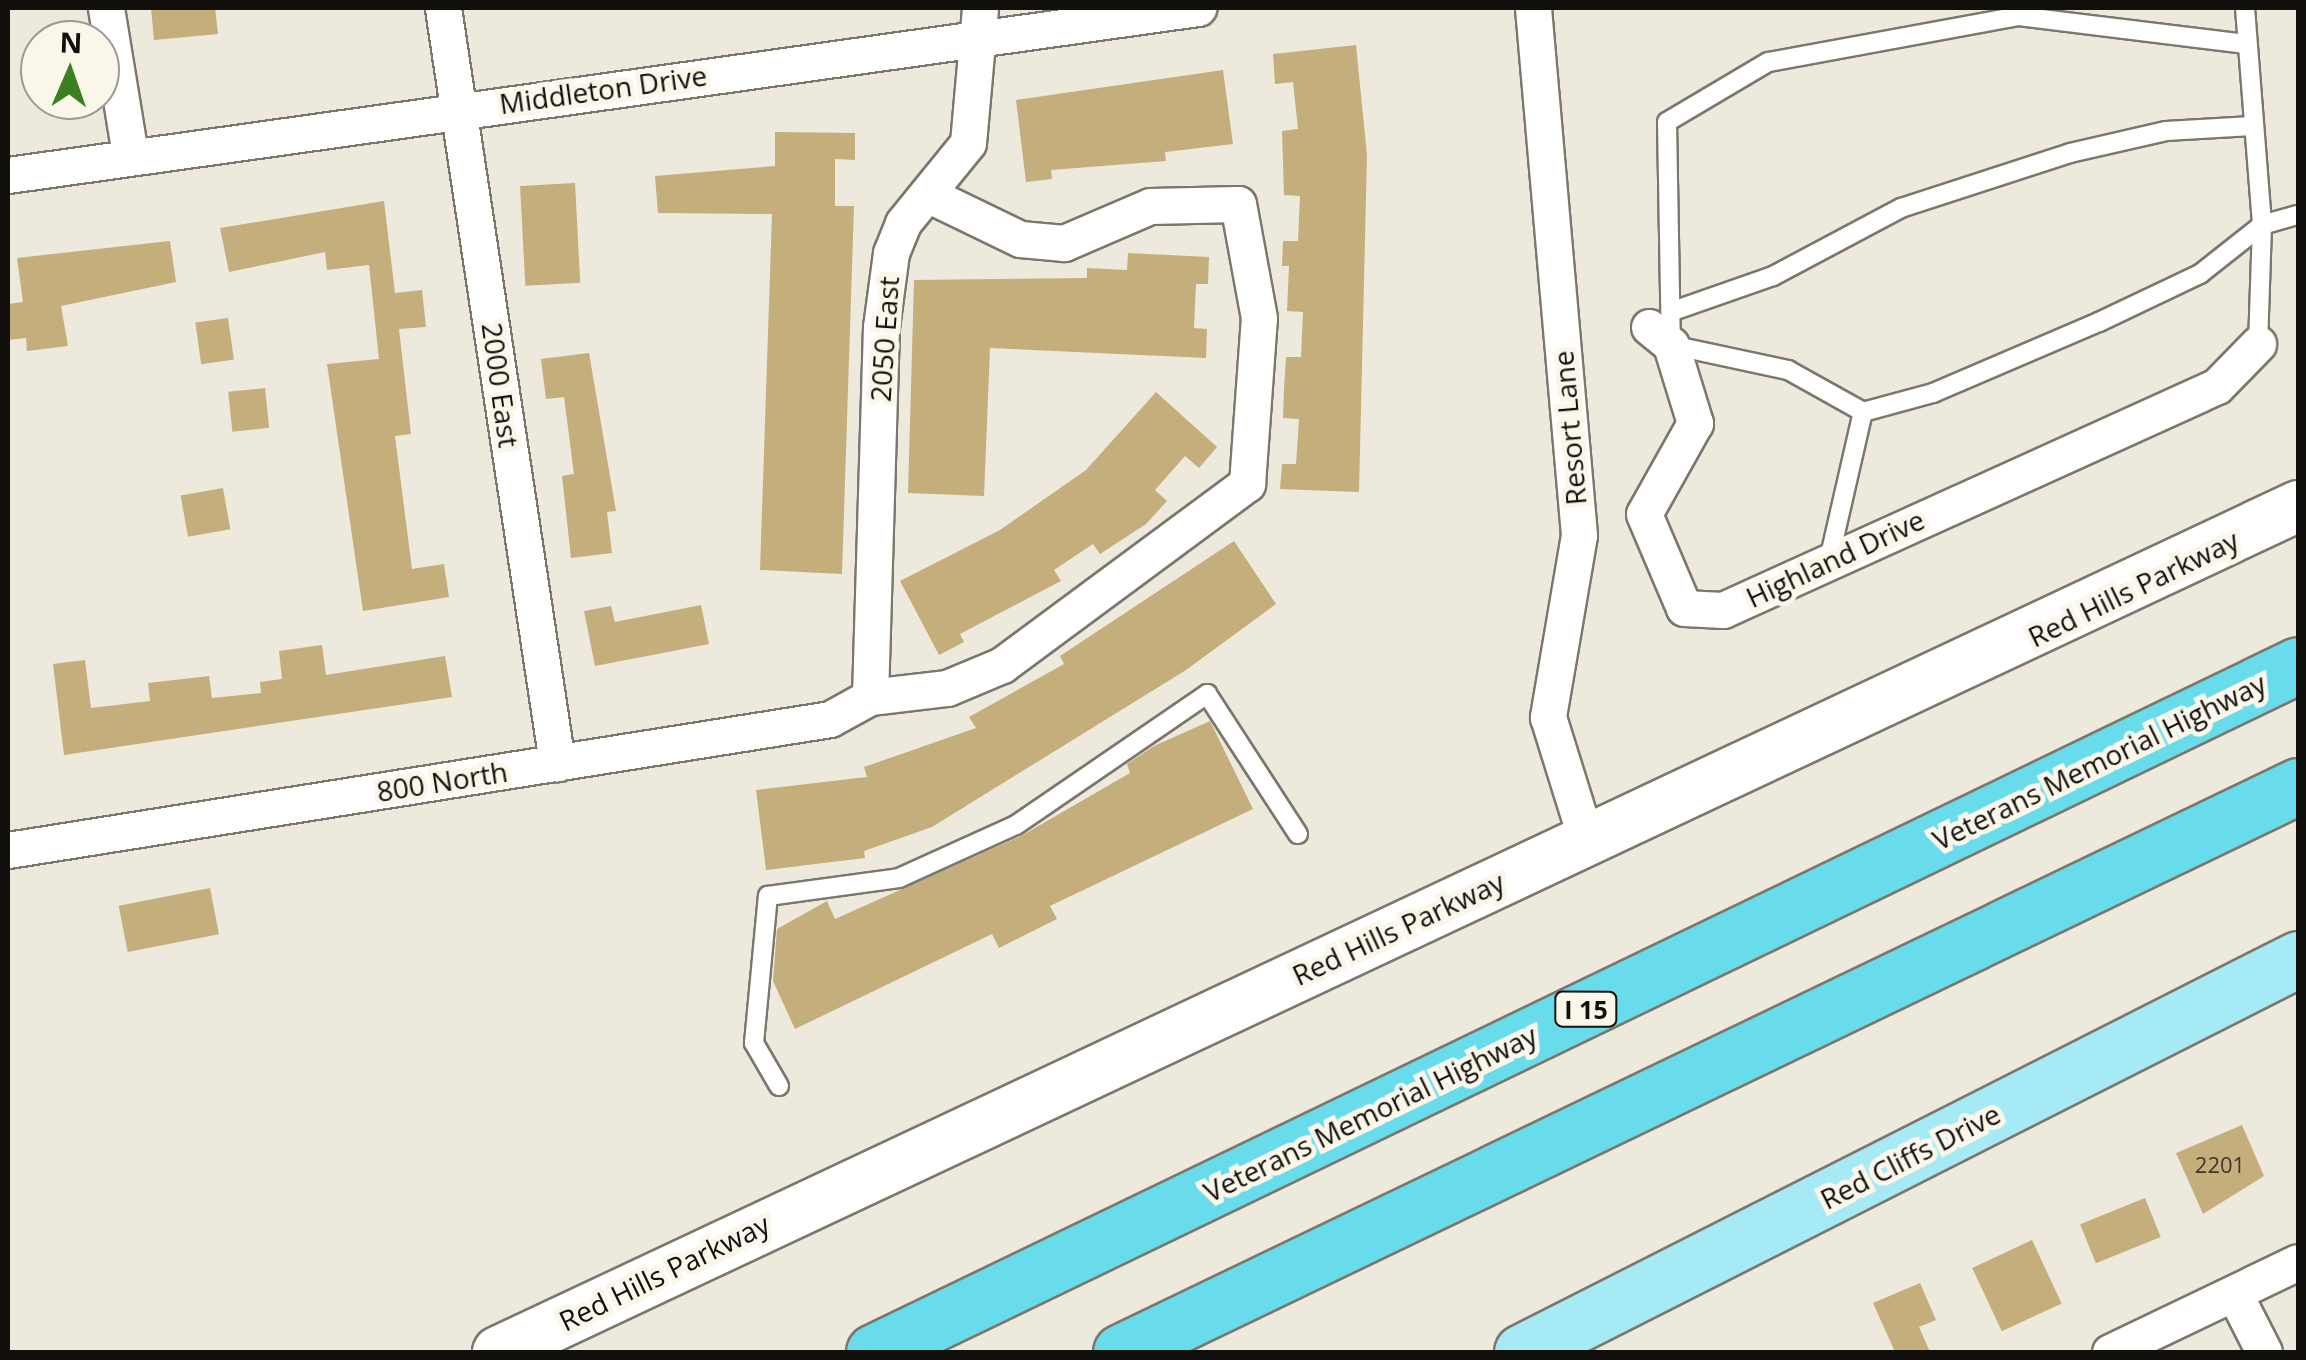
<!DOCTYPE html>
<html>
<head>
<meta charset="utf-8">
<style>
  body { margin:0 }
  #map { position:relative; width:2306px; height:1360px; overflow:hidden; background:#eee9dd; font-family:"Open Sans",sans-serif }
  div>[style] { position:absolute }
  .building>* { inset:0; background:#c4ae7c; transform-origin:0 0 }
  .roads { filter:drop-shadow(2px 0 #7b776d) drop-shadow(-2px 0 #7b776d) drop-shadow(0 2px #7b776d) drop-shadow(0 -2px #7b776d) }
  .service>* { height:18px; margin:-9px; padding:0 9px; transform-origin:9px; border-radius:9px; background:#fff }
  .minor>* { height:35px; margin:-17.5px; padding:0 17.5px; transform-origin:17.5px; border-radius:17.5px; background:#fff }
  .secondary>* { height:50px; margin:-25px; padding:0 25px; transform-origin:25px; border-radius:25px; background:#fff }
  .primary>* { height:55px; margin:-27.5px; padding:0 27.5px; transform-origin:27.5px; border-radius:27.5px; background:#a5eaf4 }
  .motorway>* { height:55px; margin:-27.5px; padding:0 27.5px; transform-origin:27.5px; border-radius:27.5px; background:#69dcec }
  span { translate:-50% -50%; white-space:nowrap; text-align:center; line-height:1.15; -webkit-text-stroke:10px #fbf6ea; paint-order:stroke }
  .number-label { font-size:22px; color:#3e3829 }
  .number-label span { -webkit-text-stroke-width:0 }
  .shield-label span { padding:2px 8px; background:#fbf6ea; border:2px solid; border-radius:8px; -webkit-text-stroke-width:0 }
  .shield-label { font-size:25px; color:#12100d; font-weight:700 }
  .street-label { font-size:28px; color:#12100d }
  .frame { position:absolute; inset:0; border:10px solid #12100d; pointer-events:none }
  .north { position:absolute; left:20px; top:20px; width:100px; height:100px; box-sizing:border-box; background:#fbf6ea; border:2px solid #9e9a92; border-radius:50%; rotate:2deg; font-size:28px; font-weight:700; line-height:40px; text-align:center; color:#12100d }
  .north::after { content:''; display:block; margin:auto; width:35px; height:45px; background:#3c7f21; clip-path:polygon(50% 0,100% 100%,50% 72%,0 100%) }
</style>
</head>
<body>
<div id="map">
  <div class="building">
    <div style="clip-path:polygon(151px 8px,215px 8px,218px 34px,154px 40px)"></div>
    <div style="clip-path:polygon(1356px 45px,1367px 155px,1359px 492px,1280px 489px,1282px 464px,1296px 464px,1299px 419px,1283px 418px,1284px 389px,1286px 357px,1301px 357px,1303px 312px,1287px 311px,1289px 266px,1282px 266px,1283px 241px,1298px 241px,1300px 196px,1284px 195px,1282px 131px,1298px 129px,1293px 82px,1275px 84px,1273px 54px)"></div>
    <div style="clip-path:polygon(1223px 70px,1233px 144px,1165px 152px,1166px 161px,1051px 170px,1052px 179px,1026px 182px,1016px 100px)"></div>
    <div style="clip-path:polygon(775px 132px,855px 133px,855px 160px,835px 159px,835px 206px,854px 206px,842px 574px,760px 570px,772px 214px,658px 213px,655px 176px,775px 166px)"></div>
    <div style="left:575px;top:183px;width:100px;height:55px;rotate:87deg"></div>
    <div style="clip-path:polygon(384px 201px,395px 293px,422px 290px,426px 327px,399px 329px,411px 434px,395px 436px,412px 569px,444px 564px,449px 597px,363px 611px,327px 364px,379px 359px,369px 265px,327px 270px,325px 252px,229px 272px,220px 228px)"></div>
    <div style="clip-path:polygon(170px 241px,176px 282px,61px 306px,68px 346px,27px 351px,26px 338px,8px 340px,8px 304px,23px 302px,17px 258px)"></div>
    <div style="clip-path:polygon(1128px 253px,1209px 257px,1208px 284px,1196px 284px,1194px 328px,1207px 329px,1206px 358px,990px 348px,984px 496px,908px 493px,914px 280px,1087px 278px,1087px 268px,1127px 270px)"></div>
    <div style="left:228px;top:318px;width:42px;height:33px;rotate:82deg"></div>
    <div style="clip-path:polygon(589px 353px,616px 511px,607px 512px,612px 553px,571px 558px,562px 476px,574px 474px,564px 397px,546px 399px,541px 359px)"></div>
    <div style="left:265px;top:388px;width:40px;height:37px;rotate:84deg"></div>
    <div style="clip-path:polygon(1156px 392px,1217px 447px,1199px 468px,1185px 456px,1155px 490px,1167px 501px,1146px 524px,1100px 554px,1093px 544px,1054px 570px,1061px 581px,960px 634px,964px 642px,939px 655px,900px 581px,1000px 530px,1086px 470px)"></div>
    <div style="left:223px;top:488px;width:42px;height:43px;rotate:80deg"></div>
    <div style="clip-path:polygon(1234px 541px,1276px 604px,1186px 670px,932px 827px,864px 851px,865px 858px,766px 870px,756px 790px,867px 777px,864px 767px,976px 728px,969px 717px,1064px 664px,1060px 656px)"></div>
    <div style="clip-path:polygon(701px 605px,709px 644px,595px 666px,584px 611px,611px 606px,615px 622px)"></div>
    <div style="clip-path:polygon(322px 645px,326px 675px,445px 656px,452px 697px,64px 755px,53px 664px,85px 660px,91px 708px,150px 701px,148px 683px,209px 676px,212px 698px,261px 693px,260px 682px,282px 679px,279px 651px)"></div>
    <div style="clip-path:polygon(1210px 721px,1253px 809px,1050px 906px,1057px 919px,999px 948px,992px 934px,795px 1029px,773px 981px,777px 929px,827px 901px,835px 919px,1021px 836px,1130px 773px,1127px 764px,1154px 746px)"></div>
    <div style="left:210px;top:888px;width:47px;height:93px;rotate:79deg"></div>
    <div style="clip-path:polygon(2242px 1125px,2264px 1176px,2203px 1214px,2176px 1153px)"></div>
    <div style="left:2145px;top:1198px;width:42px;height:70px;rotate:68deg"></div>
    <div style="left:2032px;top:1240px;width:70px;height:66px;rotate:65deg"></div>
    <div style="clip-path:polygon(1920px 1283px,1936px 1320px,1919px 1327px,1930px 1352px,1895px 1352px,1873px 1303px)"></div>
  </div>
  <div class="roads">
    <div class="service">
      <div style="left:2245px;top:8px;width:218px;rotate:85.5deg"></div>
      <div style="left:2262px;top:225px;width:119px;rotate:91.9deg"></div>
      <div style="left:2246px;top:44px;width:229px;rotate:-173deg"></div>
      <div style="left:2019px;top:16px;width:255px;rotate:169.6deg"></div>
      <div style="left:1768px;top:62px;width:117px;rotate:149.3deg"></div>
      <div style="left:1667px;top:122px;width:223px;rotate:89deg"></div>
      <div style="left:1671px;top:345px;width:120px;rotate:12.1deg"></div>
      <div style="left:1788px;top:370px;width:86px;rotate:29.2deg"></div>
      <div style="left:1863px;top:412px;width:73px;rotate:-15.2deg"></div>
      <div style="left:1933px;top:393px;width:181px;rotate:-23.2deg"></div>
      <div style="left:2099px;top:322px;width:112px;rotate:-25.4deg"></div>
      <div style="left:2200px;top:274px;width:79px;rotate:-38.3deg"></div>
      <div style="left:2262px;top:225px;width:37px;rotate:-16deg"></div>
      <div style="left:1673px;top:311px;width:106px;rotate:-19.3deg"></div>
      <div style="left:1773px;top:276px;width:145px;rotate:-28deg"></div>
      <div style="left:1901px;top:208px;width:178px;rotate:-18deg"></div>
      <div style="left:2070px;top:153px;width:98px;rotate:-12.9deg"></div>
      <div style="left:2166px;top:131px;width:86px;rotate:-3.3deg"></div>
      <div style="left:1829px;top:560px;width:152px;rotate:-77.1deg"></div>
      <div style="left:779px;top:1086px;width:50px;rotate:-120.2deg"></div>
      <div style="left:754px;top:1043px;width:148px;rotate:-84.6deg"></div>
      <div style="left:768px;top:896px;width:132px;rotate:-7.8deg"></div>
      <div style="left:899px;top:878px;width:128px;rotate:-24.4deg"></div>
      <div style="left:1016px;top:825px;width:232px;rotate:-34.4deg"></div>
      <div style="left:1207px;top:694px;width:167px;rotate:57deg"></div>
    </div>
    <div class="minor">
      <div style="left:106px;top:8px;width:149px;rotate:80.7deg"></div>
      <div style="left:443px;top:8px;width:764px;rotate:81.41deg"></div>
      <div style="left:1533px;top:8px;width:529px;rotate:85.01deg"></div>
      <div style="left:1579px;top:535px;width:185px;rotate:99.7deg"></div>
      <div style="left:1548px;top:717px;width:131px;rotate:72.7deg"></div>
      <div style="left:8px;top:175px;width:1202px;rotate:-7.99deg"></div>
      <div style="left:1649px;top:327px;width:28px;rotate:39deg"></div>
      <div style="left:1671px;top:345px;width:82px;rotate:72.9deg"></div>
      <div style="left:1695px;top:423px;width:104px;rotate:119.3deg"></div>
      <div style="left:1644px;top:514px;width:102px;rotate:66.9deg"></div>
      <div style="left:1684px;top:608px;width:39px;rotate:3deg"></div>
      <div style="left:1723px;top:610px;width:542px;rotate:-24.39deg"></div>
      <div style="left:2217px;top:386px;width:59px;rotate:-45.7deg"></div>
      <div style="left:870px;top:697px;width:370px;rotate:-88.3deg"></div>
      <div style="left:881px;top:327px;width:75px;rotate:-82.3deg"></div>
      <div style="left:891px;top:253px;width:32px;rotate:-68deg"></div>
      <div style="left:903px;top:223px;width:103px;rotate:-50.9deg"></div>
      <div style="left:968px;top:143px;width:136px;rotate:-84.9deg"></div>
      <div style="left:8px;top:850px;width:832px;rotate:-9.05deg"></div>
      <div style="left:830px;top:719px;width:46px;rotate:-28.8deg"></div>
      <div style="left:870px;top:697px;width:78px;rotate:-6.7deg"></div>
      <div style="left:947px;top:688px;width:60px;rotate:-22.7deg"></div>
      <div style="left:1002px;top:665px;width:305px;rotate:-36.5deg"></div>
      <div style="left:1247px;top:484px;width:166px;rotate:-85.9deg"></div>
      <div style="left:1259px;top:318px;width:116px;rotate:-100.4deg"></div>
      <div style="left:1238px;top:204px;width:88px;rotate:178.7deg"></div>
      <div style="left:1150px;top:206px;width:94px;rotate:156.7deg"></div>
      <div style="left:1064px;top:243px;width:44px;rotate:-174.8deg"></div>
      <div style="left:1020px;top:239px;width:101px;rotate:-154.2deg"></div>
      <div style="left:2234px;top:1293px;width:66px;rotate:63deg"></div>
      <div style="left:2110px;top:1352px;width:208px;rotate:-25.6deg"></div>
    </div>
    <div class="secondary">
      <div style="left:498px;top:1352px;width:1989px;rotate:-25.17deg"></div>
    </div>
    <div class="primary">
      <div style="left:1522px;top:1352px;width:870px;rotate:-26.86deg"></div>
    </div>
    <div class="motorway">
      <div style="left:874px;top:1352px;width:1581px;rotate:-25.75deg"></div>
      <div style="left:1121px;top:1352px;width:1306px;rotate:-25.68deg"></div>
    </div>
  </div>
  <div class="number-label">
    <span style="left:2220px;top:1165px">2201</span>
  </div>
  <div class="shield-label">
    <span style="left:1586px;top:1009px">I 15</span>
  </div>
  <div class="street-label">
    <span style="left:603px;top:89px;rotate:-8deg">Middleton Drive</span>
    <span style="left:884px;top:339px;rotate:-86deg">2050 East</span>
    <span style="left:501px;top:385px;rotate:82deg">2000 East</span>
    <span style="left:1569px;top:428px;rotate:-95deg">Resort Lane</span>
    <span style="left:1835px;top:558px;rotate:-25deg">Highland Drive</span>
    <span style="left:2133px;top:588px;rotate:-26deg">Red Hills Parkway</span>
    <span style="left:2099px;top:761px;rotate:-26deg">Veterans Memorial Highway</span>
    <span style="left:442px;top:781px;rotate:-9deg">800 North</span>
    <span style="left:1398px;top:928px;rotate:-25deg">Red Hills Parkway</span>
    <span style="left:1370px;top:1113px;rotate:-26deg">Veterans Memorial Highway</span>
    <span style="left:1910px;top:1156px;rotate:-27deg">Red Cliffs Drive</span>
    <span style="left:664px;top:1272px;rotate:-26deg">Red Hills Parkway</span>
  </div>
  <div class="frame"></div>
  <div class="north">N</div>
</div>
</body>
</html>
